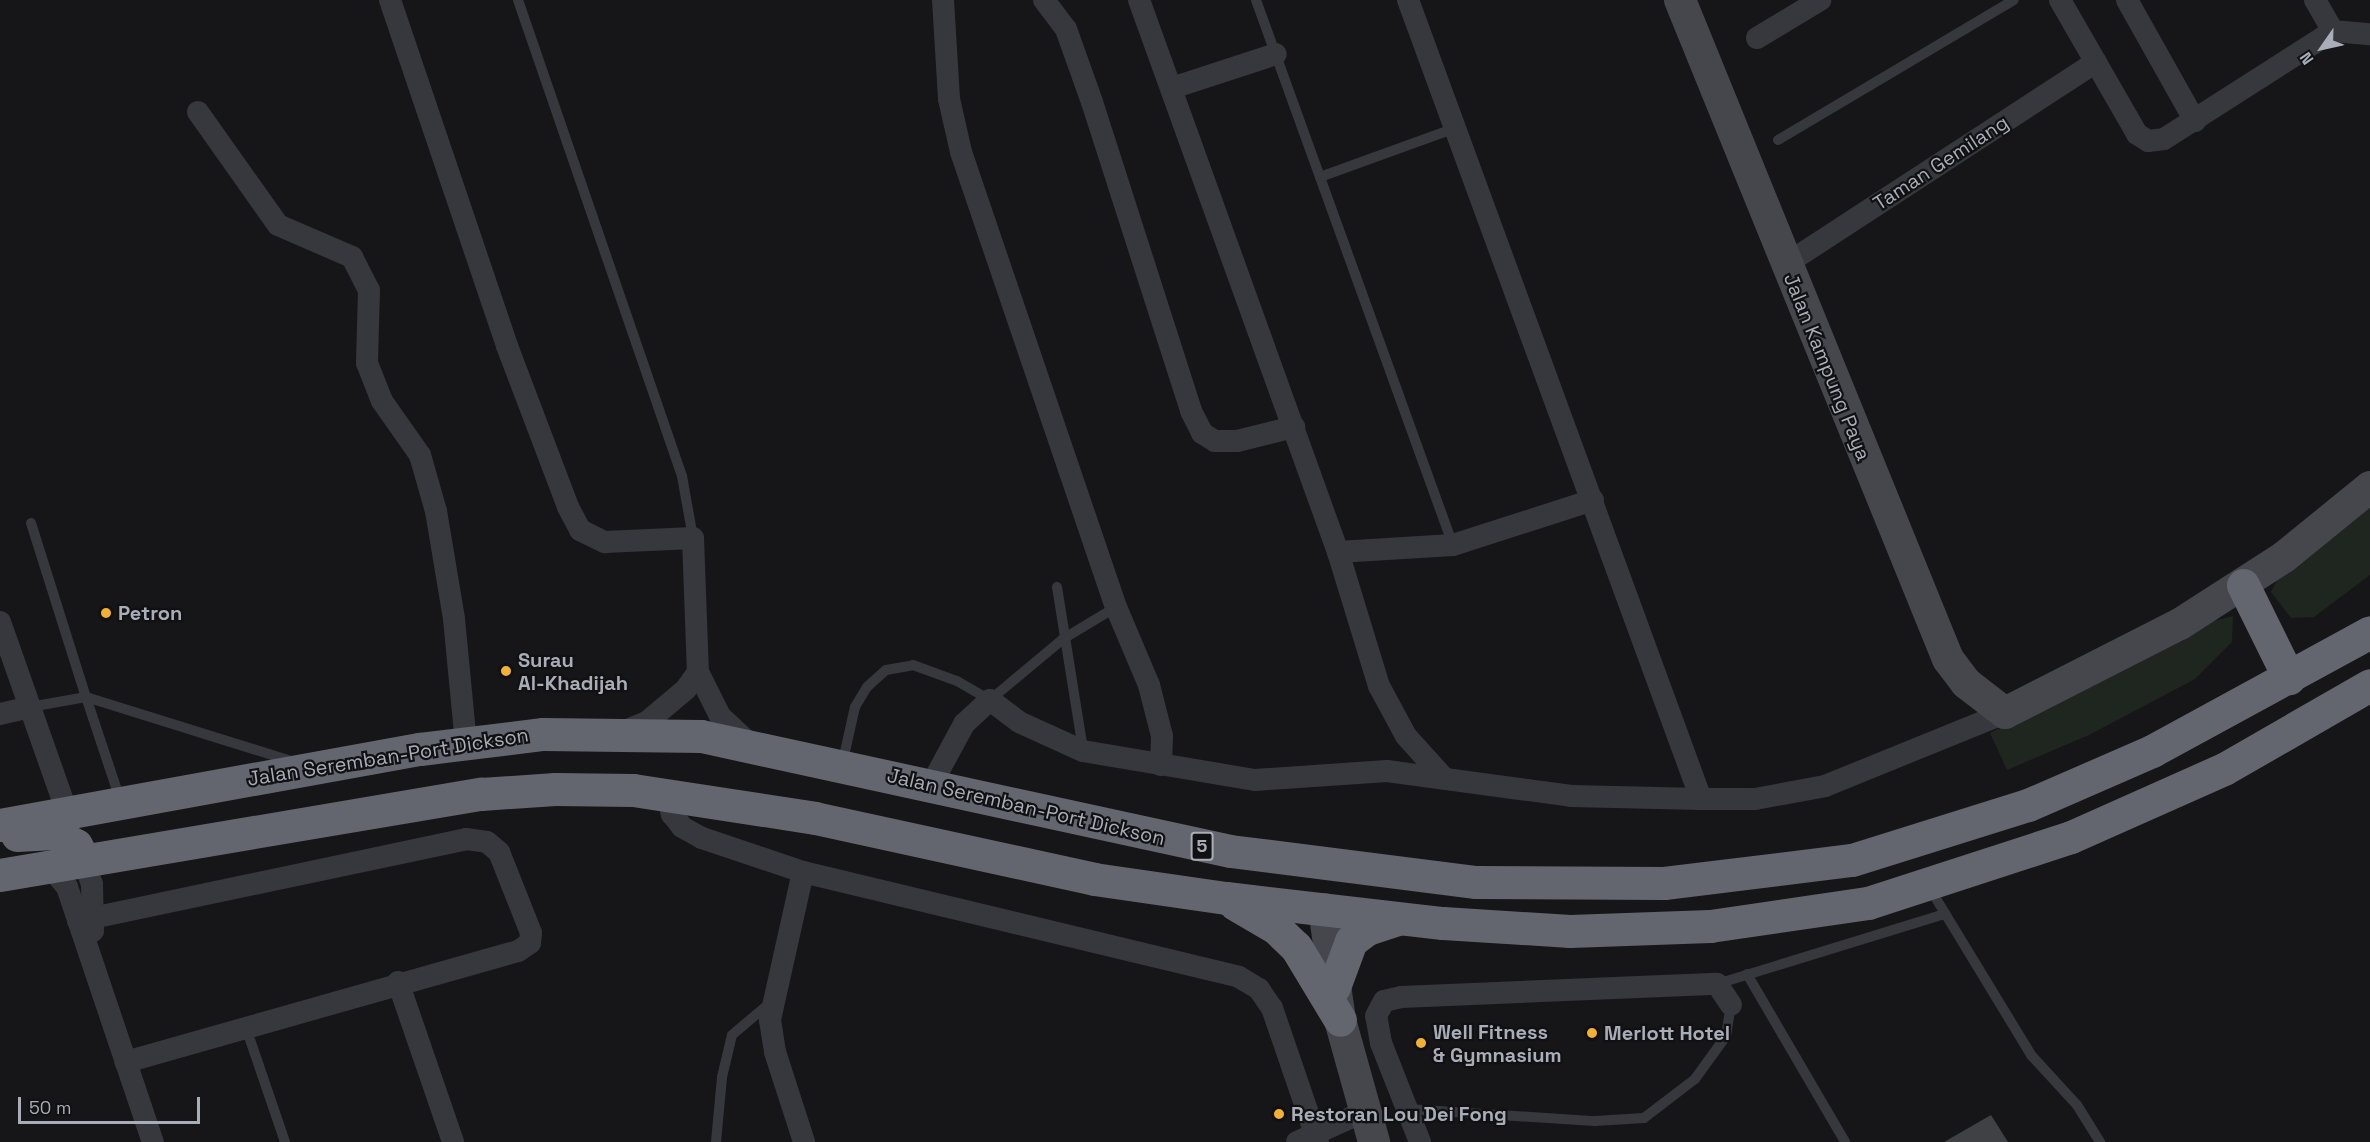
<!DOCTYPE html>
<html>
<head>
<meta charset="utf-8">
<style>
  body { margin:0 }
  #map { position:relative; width:2370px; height:1142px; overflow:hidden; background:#161618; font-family:"Space Grotesk",sans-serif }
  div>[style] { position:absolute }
  .green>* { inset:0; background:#1e261f }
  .building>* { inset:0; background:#404145 }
  .lane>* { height:10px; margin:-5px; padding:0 5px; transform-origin:5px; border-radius:5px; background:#37383d }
  .street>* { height:22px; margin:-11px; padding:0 11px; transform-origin:11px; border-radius:11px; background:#37383d }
  .secondary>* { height:32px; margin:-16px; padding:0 16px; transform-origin:16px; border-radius:16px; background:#45474d }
  .highway>* { height:33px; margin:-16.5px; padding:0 16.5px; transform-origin:16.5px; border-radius:16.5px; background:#63666e }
  .dots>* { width:16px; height:16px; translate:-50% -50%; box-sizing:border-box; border:3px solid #111113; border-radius:50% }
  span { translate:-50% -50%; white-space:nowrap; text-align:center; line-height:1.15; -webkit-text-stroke:4.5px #111113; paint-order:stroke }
  .shield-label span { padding:2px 4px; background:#111113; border:2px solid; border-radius:4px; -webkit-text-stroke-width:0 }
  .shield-label { font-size:18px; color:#a8adb8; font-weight:700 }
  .street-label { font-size:20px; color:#a8adb8 }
  .poi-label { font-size:20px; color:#a8adb8; font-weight:700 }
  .left { translate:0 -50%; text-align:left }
  .north { position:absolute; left:2292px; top:18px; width:60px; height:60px; -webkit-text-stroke:4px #111113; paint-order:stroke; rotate:236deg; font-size:16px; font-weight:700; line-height:24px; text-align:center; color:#a8adb8 }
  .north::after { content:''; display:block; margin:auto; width:21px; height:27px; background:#a8adb8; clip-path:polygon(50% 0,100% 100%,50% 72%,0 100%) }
  .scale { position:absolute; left:18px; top:1097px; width:182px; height:27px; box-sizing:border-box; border:3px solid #a8adb8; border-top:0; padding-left:8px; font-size:18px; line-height:21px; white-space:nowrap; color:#a8adb8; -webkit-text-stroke:4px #111113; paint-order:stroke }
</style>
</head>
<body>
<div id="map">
  <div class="green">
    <div style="clip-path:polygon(2370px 499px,2370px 575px,2314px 617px,2291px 618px,2271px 592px,2284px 567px)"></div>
    <div style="clip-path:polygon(2233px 616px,2232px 642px,2195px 679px,2089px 735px,2007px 770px,1990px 733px,2198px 625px)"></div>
  </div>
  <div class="building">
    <div style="clip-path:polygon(1991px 1115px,2008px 1142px,1944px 1142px)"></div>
  </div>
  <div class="lane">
    <div style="left:518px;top:0;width:503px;rotate:70.99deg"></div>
    <div style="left:682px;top:476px;width:63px;rotate:79.9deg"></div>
    <div style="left:1256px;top:0;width:580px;rotate:70.13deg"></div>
    <div style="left:1778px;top:140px;width:274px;rotate:-30.7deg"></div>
    <div style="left:1320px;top:177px;width:144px;rotate:-19.9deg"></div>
    <div style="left:31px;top:523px;width:182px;rotate:72.5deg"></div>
    <div style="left:86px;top:697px;width:215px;rotate:17.3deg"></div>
    <div style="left:1057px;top:587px;width:165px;rotate:80.9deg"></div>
    <div style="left:30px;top:707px;width:57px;rotate:-10.1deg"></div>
    <div style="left:86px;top:697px;width:108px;rotate:71.6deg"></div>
    <div style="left:842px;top:765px;width:59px;rotate:-77.4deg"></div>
    <div style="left:855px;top:707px;width:23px;rotate:-59deg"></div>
    <div style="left:867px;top:687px;width:25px;rotate:-42deg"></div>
    <div style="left:886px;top:670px;width:27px;rotate:-10deg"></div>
    <div style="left:913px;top:665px;width:47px;rotate:20deg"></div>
    <div style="left:957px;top:681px;width:38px;rotate:30deg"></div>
    <div style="left:990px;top:700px;width:95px;rotate:-39.9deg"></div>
    <div style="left:1063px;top:639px;width:62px;rotate:-31.1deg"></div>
    <div style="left:1929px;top:887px;width:197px;rotate:58.7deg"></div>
    <div style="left:2031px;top:1055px;width:68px;rotate:47.4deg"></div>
    <div style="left:2077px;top:1105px;width:44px;rotate:58.1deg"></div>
    <div style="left:1747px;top:974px;width:194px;rotate:59.7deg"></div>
    <div style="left:1717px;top:984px;width:239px;rotate:-17.1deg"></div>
    <div style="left:245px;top:1025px;width:124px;rotate:71.1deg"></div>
    <div style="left:1407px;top:1109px;width:188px;rotate:3.7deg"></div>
    <div style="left:1595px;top:1121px;width:49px;rotate:-3.5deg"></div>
    <div style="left:1644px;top:1118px;width:64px;rotate:-37.4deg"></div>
    <div style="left:1695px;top:1079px;width:53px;rotate:-54.2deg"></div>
    <div style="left:1726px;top:1036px;width:31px;rotate:-81deg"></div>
    <div style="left:716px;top:1142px;width:65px;rotate:-84.7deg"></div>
    <div style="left:722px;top:1077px;width:43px;rotate:-76.6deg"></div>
    <div style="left:732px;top:1035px;width:51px;rotate:-40.2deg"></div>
  </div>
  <div class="street">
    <div style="left:390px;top:0;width:365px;rotate:71.3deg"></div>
    <div style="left:507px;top:346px;width:172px;rotate:69.2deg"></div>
    <div style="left:568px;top:507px;width:26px;rotate:62deg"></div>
    <div style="left:580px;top:530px;width:28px;rotate:26deg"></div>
    <div style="left:605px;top:542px;width:88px;rotate:-2.6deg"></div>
    <div style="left:693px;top:538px;width:134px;rotate:87.9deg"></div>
    <div style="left:698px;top:672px;width:49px;rotate:63.4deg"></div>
    <div style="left:720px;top:716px;width:41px;rotate:43deg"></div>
    <div style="left:943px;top:0;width:99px;rotate:86.5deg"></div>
    <div style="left:949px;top:99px;width:54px;rotate:77.2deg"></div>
    <div style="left:961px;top:152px;width:481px;rotate:71.2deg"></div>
    <div style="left:1116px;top:607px;width:85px;rotate:67.1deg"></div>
    <div style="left:1149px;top:685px;width:53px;rotate:75.7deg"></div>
    <div style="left:1162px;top:736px;width:29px;rotate:92deg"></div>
    <div style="left:1044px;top:0;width:36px;rotate:53deg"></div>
    <div style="left:1066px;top:29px;width:77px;rotate:70.4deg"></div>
    <div style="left:1092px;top:102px;width:324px;rotate:72.2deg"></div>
    <div style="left:1191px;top:411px;width:25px;rotate:63deg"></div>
    <div style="left:1202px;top:433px;width:15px;rotate:32deg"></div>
    <div style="left:1215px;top:441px;width:22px"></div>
    <div style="left:1237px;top:441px;width:59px;rotate:-13.8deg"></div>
    <div style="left:1139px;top:0;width:587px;rotate:70.18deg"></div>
    <div style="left:1338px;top:552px;width:140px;rotate:73deg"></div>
    <div style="left:1379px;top:686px;width:57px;rotate:61.6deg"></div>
    <div style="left:1406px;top:736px;width:57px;rotate:47.9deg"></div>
    <div style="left:1408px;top:0;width:851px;rotate:69.86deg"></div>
    <div style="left:2060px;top:0;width:155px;rotate:60.1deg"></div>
    <div style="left:2137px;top:134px;width:13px;rotate:32deg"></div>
    <div style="left:2148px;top:141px;width:16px;rotate:-7deg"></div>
    <div style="left:2164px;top:139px;width:201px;rotate:-32.6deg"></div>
    <div style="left:2333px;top:31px;width:37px;rotate:5deg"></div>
    <div style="left:2127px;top:0;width:139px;rotate:60.7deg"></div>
    <div style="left:2315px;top:0;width:36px;rotate:60deg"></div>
    <div style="left:1757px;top:38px;width:74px;rotate:-31.1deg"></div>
    <div style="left:1172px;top:88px;width:109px;rotate:-18.1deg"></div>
    <div style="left:198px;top:112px;width:138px;rotate:54.7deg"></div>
    <div style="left:278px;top:225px;width:81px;rotate:23.4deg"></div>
    <div style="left:352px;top:257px;width:37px;rotate:63deg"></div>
    <div style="left:369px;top:290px;width:73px;rotate:91.6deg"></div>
    <div style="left:367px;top:363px;width:41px;rotate:68.5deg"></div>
    <div style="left:382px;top:401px;width:66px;rotate:54.9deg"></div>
    <div style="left:420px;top:455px;width:58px;rotate:74.1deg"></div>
    <div style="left:436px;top:511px;width:109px;rotate:80.5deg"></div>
    <div style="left:454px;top:619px;width:125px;rotate:84.5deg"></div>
    <div style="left:1786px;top:264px;width:370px;rotate:-33.1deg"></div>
    <div style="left:1338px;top:552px;width:115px;rotate:-3.5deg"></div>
    <div style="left:1453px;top:545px;width:147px;rotate:-17.8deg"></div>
    <div style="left:0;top:622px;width:201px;rotate:70.6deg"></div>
    <div style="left:0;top:714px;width:31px;rotate:-13deg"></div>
    <div style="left:623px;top:732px;width:26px;rotate:-23deg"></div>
    <div style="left:647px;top:722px;width:51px;rotate:-40.2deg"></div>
    <div style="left:686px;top:689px;width:21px;rotate:-55deg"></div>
    <div style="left:930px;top:787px;width:72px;rotate:-61.6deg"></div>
    <div style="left:964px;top:724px;width:35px;rotate:-43deg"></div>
    <div style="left:990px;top:700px;width:36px;rotate:37deg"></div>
    <div style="left:1019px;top:722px;width:70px;rotate:24.4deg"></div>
    <div style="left:1083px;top:751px;width:174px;rotate:9.6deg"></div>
    <div style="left:1255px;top:780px;width:132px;rotate:-3.9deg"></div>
    <div style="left:1387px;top:771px;width:186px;rotate:7.7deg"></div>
    <div style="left:1571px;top:796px;width:130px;rotate:1.3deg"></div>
    <div style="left:1701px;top:799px;width:54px"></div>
    <div style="left:1755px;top:799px;width:71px;rotate:-10.5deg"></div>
    <div style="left:1825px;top:786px;width:194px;rotate:-22.1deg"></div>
    <div style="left:667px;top:793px;width:22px;rotate:77deg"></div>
    <div style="left:672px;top:814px;width:16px;rotate:52deg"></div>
    <div style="left:682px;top:827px;width:23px;rotate:29deg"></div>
    <div style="left:702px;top:838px;width:107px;rotate:18.6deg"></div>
    <div style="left:803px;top:872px;width:448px;rotate:13.5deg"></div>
    <div style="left:1239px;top:977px;width:23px;rotate:31deg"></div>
    <div style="left:1259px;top:989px;width:23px;rotate:56deg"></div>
    <div style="left:1272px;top:1008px;width:142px;rotate:71.1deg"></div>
    <div style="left:84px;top:860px;width:25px;rotate:72deg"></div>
    <div style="left:92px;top:884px;width:47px;rotate:88.8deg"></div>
    <div style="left:51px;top:868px;width:25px;rotate:50deg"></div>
    <div style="left:67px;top:887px;width:269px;rotate:71.4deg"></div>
    <div style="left:803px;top:872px;width:152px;rotate:102.6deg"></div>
    <div style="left:770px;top:1020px;width:32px;rotate:81deg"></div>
    <div style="left:775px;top:1052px;width:95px;rotate:72.1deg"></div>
    <div style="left:78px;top:921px;width:397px;rotate:-11.9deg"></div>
    <div style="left:466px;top:839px;width:21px;rotate:8deg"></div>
    <div style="left:487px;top:842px;width:16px;rotate:40deg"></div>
    <div style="left:499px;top:852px;width:87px;rotate:68.4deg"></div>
    <div style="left:531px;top:933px;width:10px;rotate:96deg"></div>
    <div style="left:530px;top:943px;width:14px;rotate:146deg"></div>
    <div style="left:518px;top:951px;width:408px;rotate:164.2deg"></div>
    <div style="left:398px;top:982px;width:169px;rotate:71deg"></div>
    <div style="left:1297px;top:1142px;width:75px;rotate:-24.5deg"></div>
    <div style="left:1420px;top:1142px;width:106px;rotate:-111.5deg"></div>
    <div style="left:1381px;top:1043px;width:27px;rotate:-100deg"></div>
    <div style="left:1376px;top:1016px;width:17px;rotate:-62deg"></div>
    <div style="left:1384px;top:1001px;width:17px;rotate:-13deg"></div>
    <div style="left:1401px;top:997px;width:316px;rotate:-2.4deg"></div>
    <div style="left:1717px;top:984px;width:25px;rotate:56deg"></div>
  </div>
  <div class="secondary">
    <div style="left:1680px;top:0;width:711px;rotate:67.87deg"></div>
    <div style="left:1948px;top:659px;width:30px;rotate:53deg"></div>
    <div style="left:1966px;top:683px;width:49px;rotate:37.6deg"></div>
    <div style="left:2005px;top:713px;width:196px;rotate:-27deg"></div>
    <div style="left:2180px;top:624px;width:124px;rotate:-32.8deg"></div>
    <div style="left:2284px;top:557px;width:111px;rotate:-39.1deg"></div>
    <div style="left:1324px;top:909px;width:112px;rotate:81.8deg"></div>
    <div style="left:1340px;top:1020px;width:127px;rotate:74.4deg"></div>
  </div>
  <div class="highway">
    <div style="left:2243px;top:585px;width:104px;rotate:63.7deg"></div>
    <div style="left:0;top:825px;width:427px;rotate:-10.3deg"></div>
    <div style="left:420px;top:749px;width:124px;rotate:-7deg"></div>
    <div style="left:543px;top:734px;width:158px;rotate:0.7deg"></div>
    <div style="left:701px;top:736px;width:541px;rotate:12.26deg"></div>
    <div style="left:1230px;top:851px;width:248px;rotate:7.2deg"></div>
    <div style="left:1476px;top:882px;width:188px;rotate:0.3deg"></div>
    <div style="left:1664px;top:883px;width:189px;rotate:-7deg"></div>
    <div style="left:1852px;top:860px;width:184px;rotate:-17.4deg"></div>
    <div style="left:2028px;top:805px;width:135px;rotate:-23.5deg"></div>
    <div style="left:2152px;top:751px;width:248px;rotate:-28.6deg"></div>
    <div style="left:17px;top:835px;width:37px;rotate:-3deg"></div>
    <div style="left:54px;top:833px;width:25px;rotate:29deg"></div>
    <div style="left:76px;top:845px;width:17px;rotate:62deg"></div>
    <div style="left:0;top:875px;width:488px;rotate:-9.6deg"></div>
    <div style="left:481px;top:794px;width:74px;rotate:-3.9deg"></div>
    <div style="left:555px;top:789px;width:78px;rotate:0.7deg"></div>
    <div style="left:633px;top:790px;width:184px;rotate:8.7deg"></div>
    <div style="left:815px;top:818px;width:286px;rotate:12.3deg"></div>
    <div style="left:1094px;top:879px;width:133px;rotate:8.2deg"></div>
    <div style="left:1226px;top:898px;width:218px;rotate:6.6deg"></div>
    <div style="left:1443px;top:923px;width:127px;rotate:3.6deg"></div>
    <div style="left:1570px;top:931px;width:140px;rotate:-2deg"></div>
    <div style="left:1710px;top:926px;width:160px;rotate:-8.3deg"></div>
    <div style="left:1868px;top:903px;width:213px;rotate:-18deg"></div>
    <div style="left:2071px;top:837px;width:167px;rotate:-24deg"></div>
    <div style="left:2224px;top:769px;width:168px;rotate:-29.9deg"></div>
    <div style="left:1235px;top:904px;width:48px;rotate:30.3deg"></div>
    <div style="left:1276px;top:928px;width:28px;rotate:44deg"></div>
    <div style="left:1296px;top:947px;width:85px;rotate:58.9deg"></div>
    <div style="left:1334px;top:987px;width:49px;rotate:-69.7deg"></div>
    <div style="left:1351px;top:941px;width:20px;rotate:-37deg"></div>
    <div style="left:1367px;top:929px;width:32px;rotate:-18deg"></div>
  </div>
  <div class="dots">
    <div style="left:106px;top:613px;background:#f2b134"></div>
    <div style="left:506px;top:671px;background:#f2b134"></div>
    <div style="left:1592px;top:1033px;background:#f2b134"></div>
    <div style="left:1421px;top:1043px;background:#f2b134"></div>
    <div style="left:1279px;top:1114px;background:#f2b134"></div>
  </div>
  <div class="shield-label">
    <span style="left:1202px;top:846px">5</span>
  </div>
  <div class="street-label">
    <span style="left:1941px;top:163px;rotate:-33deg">Taman Gemilang</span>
    <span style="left:1827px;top:367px;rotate:68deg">Jalan Kampung Paya</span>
    <span style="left:388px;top:757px;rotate:-9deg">Jalan Seremban-Port Dickson</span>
    <span style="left:1026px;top:807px;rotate:13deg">Jalan Seremban-Port Dickson</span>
  </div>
  <div class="poi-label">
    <span class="left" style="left:118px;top:613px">Petron</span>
    <span class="left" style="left:518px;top:672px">Surau<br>Al-Khadijah</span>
    <span class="left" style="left:1433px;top:1044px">Well Fitness<br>&amp; Gymnasium</span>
    <span class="left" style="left:1604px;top:1033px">Merlott Hotel</span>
    <span class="left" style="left:1291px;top:1114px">Restoran Lou Dei Fong</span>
  </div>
  <div class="north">N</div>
  <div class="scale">50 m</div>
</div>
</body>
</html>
